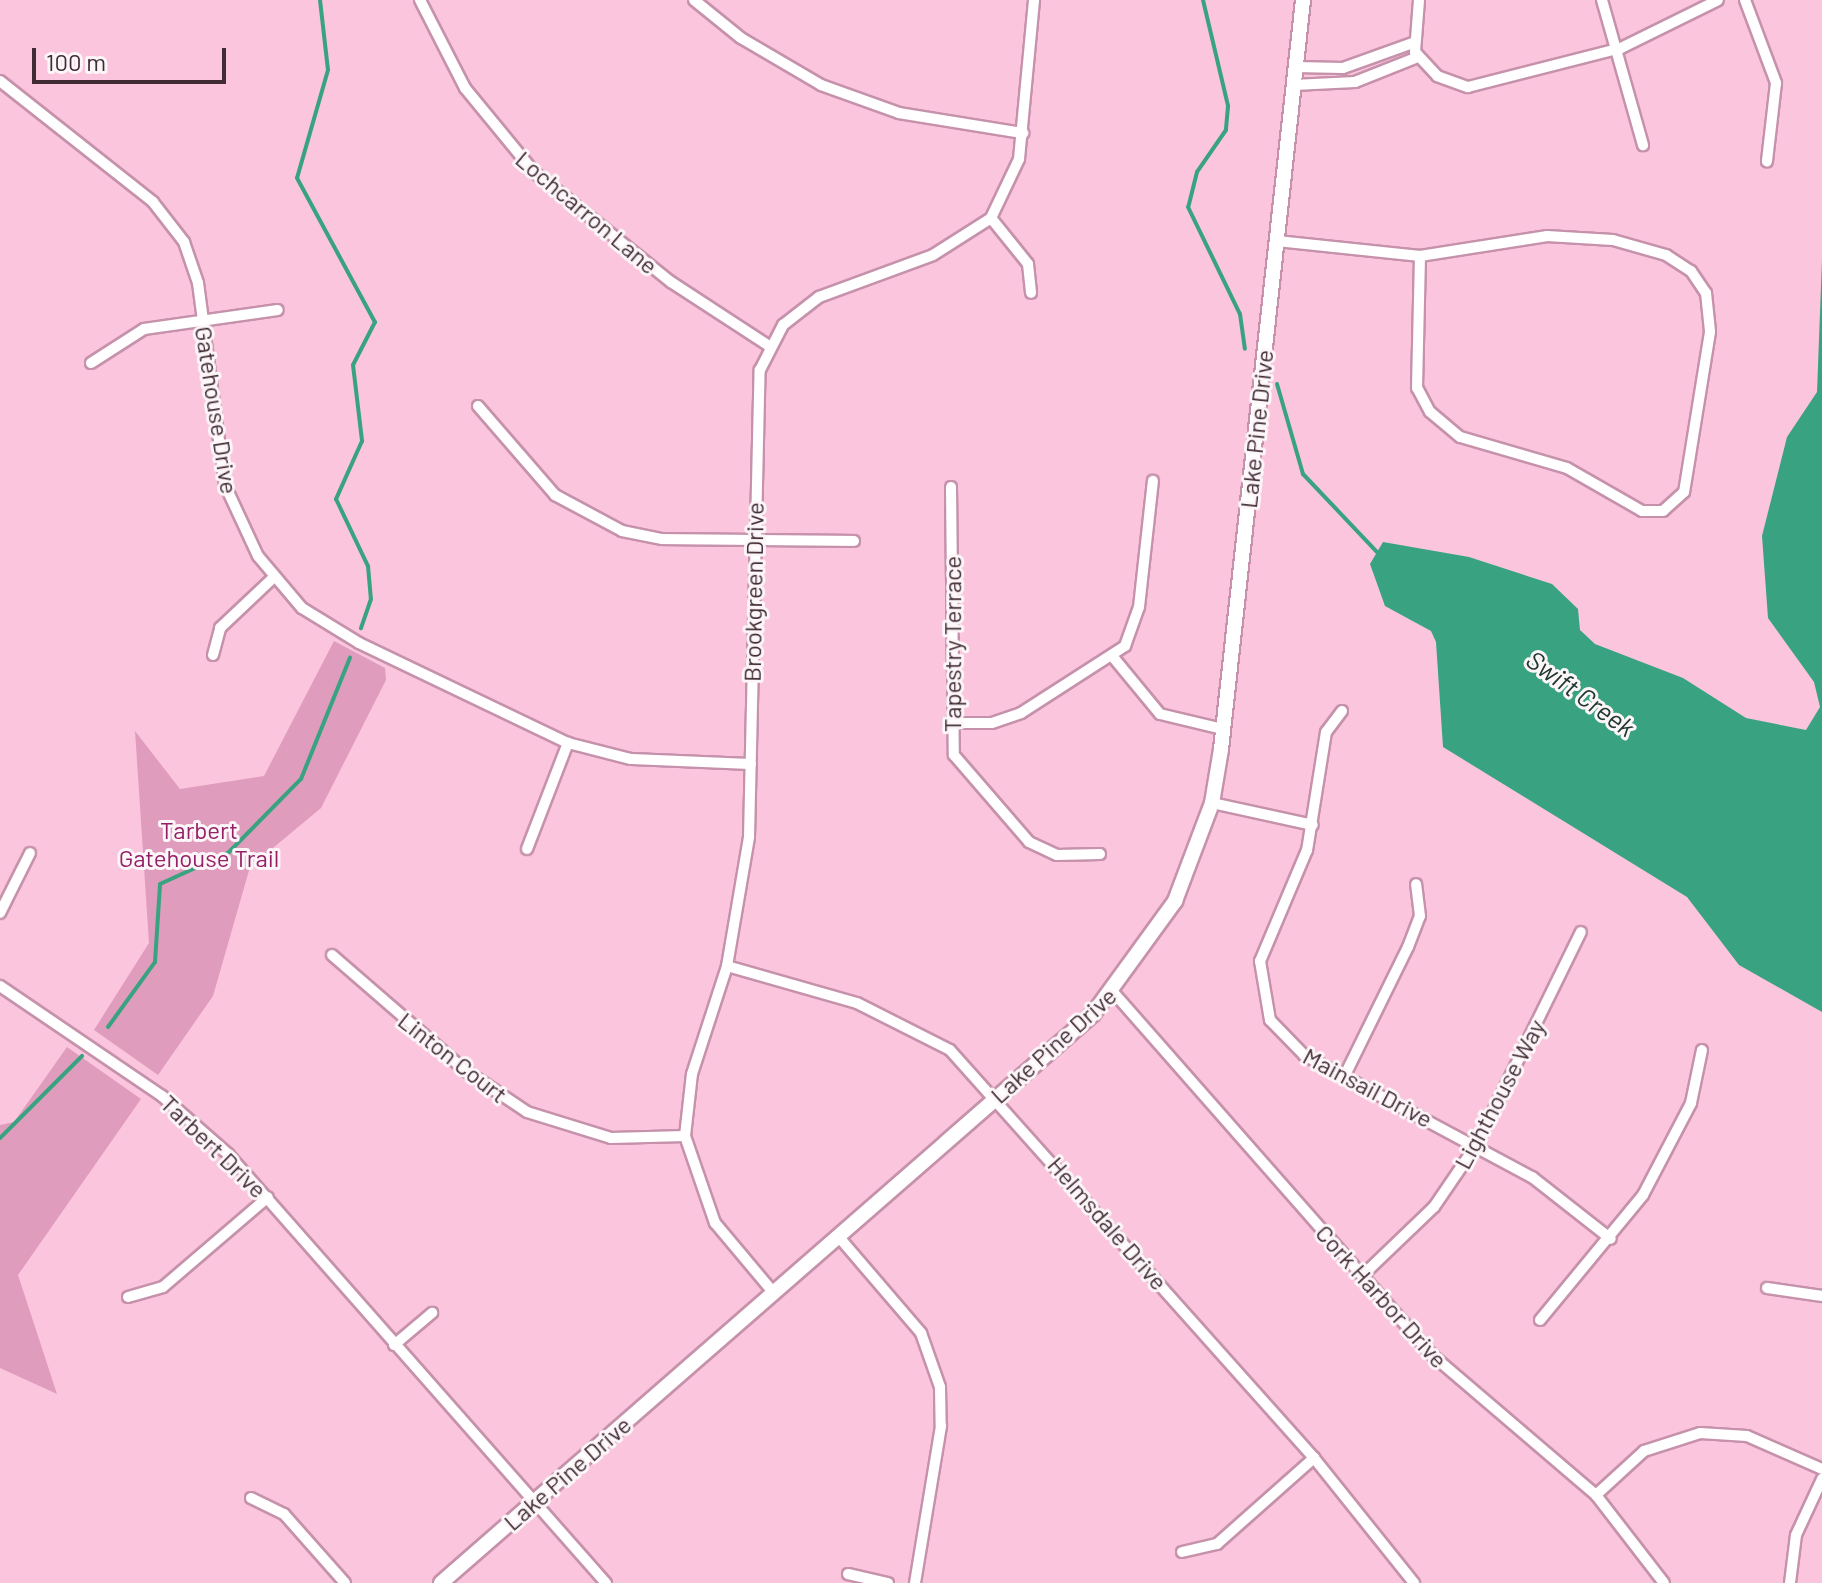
<!DOCTYPE html>
<html>
<head>
<meta charset="utf-8">
<style>
  body { margin:0 }
  #map { position:relative; width:1822px; height:1583px; overflow:hidden; background:#fbc5de; font-family:Barlow,sans-serif }
  div>[style] { position:absolute }
  .green>* { inset:0; background:#df9cbd }
  .water>* { inset:0; background:#39a281 }
  .stream>* { height:4px; margin:-2px; padding:0 2px; transform-origin:2px; border-radius:2px; background:#39a281 }
  .roads { filter:drop-shadow(2px 0 #c692ab) drop-shadow(-2px 0 #c692ab) drop-shadow(0 2px #c692ab) drop-shadow(0 -2px #c692ab) }
  .street>* { height:10px; margin:-5px; padding:0 5px; transform-origin:5px; border-radius:5px; background:#fff }
  .secondary>* { height:14px; margin:-7px; padding:0 7px; transform-origin:7px; border-radius:7px; background:#fff }
  span { translate:-50% -50%; white-space:nowrap; text-align:center; line-height:1.15; -webkit-text-stroke:6px #fcf6f8; paint-order:stroke }
  .street-label { font-size:24px; color:#412c36 }
  .park-label { font-size:24px; color:#952067 }
  .water-label { font-size:26px; color:#21382f; font-style:italic }
  .scale { position:absolute; left:32px; top:48px; width:194px; height:36px; box-sizing:border-box; border:4px solid #412c36; border-top:0; padding-left:10px; font-size:24px; line-height:28px; white-space:nowrap; color:#412c36; -webkit-text-stroke:6px #fcf6f8; paint-order:stroke }
</style>
</head>
<body>
<div id="map">
  <div class="green">
    <div style="clip-path:polygon(334px 641px,385px 668px,386px 680px,321px 808px,250px 867px,213px 996px,158px 1075px,94px 1030px,149px 943px,135px 731px,180px 789px,264px 776px)"></div>
    <div style="clip-path:polygon(67px 1047px,141px 1099px,18px 1275px,57px 1394px,0 1368px,0 1125px,14px 1122px)"></div>
  </div>
  <div class="water">
    <div style="clip-path:polygon(1822px 260px,1822px 1012px,1739px 965px,1687px 897px,1443px 747px,1436px 642px,1431px 631px,1385px 606px,1370px 564px,1383px 542px,1469px 557px,1552px 584px,1578px 609px,1580px 630px,1595px 644px,1683px 678px,1746px 718px,1806px 730px,1820px 707px,1814px 682px,1768px 618px,1762px 536px,1787px 437px,1817px 392px)"></div>
  </div>
  <div class="stream">
    <div style="left:320px;top:0;width:70px;rotate:83.5deg"></div>
    <div style="left:328px;top:70px;width:112px;rotate:106deg"></div>
    <div style="left:297px;top:178px;width:164px;rotate:61.6deg"></div>
    <div style="left:375px;top:322px;width:48px;rotate:117.1deg"></div>
    <div style="left:353px;top:365px;width:77px;rotate:83.2deg"></div>
    <div style="left:362px;top:441px;width:64px;rotate:114.1deg"></div>
    <div style="left:336px;top:499px;width:74px;rotate:64.5deg"></div>
    <div style="left:368px;top:566px;width:33px;rotate:85deg"></div>
    <div style="left:371px;top:599px;width:31px;rotate:109deg"></div>
    <div style="left:1203px;top:0;width:109px;rotate:76.7deg"></div>
    <div style="left:1228px;top:106px;width:24px;rotate:95deg"></div>
    <div style="left:1226px;top:130px;width:51px;rotate:124.6deg"></div>
    <div style="left:1197px;top:172px;width:36px;rotate:104deg"></div>
    <div style="left:1188px;top:207px;width:119px;rotate:64.1deg"></div>
    <div style="left:1240px;top:314px;width:35px;rotate:82deg"></div>
    <div style="left:1277px;top:384px;width:94px;rotate:73.9deg"></div>
    <div style="left:1303px;top:474px;width:110px;rotate:46.5deg"></div>
    <div style="left:108px;top:1027px;width:80px;rotate:-54.1deg"></div>
    <div style="left:155px;top:962px;width:78px;rotate:-86.3deg"></div>
    <div style="left:160px;top:884px;width:75px;rotate:-24.5deg"></div>
    <div style="left:228px;top:853px;width:104px;rotate:-45.4deg"></div>
    <div style="left:301px;top:779px;width:131px;rotate:-68deg"></div>
    <div style="left:0;top:1138px;width:116px;rotate:-45deg"></div>
  </div>
  <div class="roads">
    <div class="street">
      <div style="left:420px;top:0;width:99px;rotate:62.9deg"></div>
      <div style="left:465px;top:88px;width:109px;rotate:50.6deg"></div>
      <div style="left:534px;top:172px;width:176px;rotate:38.8deg"></div>
      <div style="left:671px;top:282px;width:117px;rotate:33.1deg"></div>
      <div style="left:694px;top:0;width:60px;rotate:39deg"></div>
      <div style="left:741px;top:38px;width:93px;rotate:30.4deg"></div>
      <div style="left:821px;top:85px;width:83px;rotate:19.7deg"></div>
      <div style="left:899px;top:113px;width:126px;rotate:9.2deg"></div>
      <div style="left:1419px;top:0;width:52px;rotate:94.4deg"></div>
      <div style="left:1415px;top:52px;width:33px;rotate:47deg"></div>
      <div style="left:1437px;top:76px;width:33px;rotate:20deg"></div>
      <div style="left:1468px;top:87px;width:158px;rotate:-14.3deg"></div>
      <div style="left:1621px;top:48px;width:108px;rotate:-26.3deg"></div>
      <div style="left:1602px;top:0;width:151px;rotate:74.2deg"></div>
      <div style="left:1745px;top:0;width:89px;rotate:69.5deg"></div>
      <div style="left:1776px;top:83px;width:79px;rotate:96.6deg"></div>
      <div style="left:1296px;top:67px;width:47px;rotate:1.2deg"></div>
      <div style="left:1343px;top:68px;width:74px;rotate:-19.7deg"></div>
      <div style="left:0;top:81px;width:195px;rotate:38.3deg"></div>
      <div style="left:153px;top:202px;width:51px;rotate:52.2deg"></div>
      <div style="left:184px;top:242px;width:43px;rotate:71.1deg"></div>
      <div style="left:198px;top:283px;width:204px;rotate:82.4deg"></div>
      <div style="left:225px;top:485px;width:78px;rotate:65.1deg"></div>
      <div style="left:258px;top:556px;width:68px;rotate:49.8deg"></div>
      <div style="left:302px;top:608px;width:67px;rotate:31.6deg"></div>
      <div style="left:359px;top:643px;width:232px;rotate:25.6deg"></div>
      <div style="left:568px;top:743px;width:65px;rotate:14.3deg"></div>
      <div style="left:631px;top:759px;width:120px;rotate:2.4deg"></div>
      <div style="left:1294px;top:85px;width:61px;rotate:-2.8deg"></div>
      <div style="left:1355px;top:82px;width:68px;rotate:-21.6deg"></div>
      <div style="left:991px;top:218px;width:59px;rotate:51.2deg"></div>
      <div style="left:1028px;top:264px;width:29px;rotate:84deg"></div>
      <div style="left:1547px;top:236px;width:66px;rotate:3.5deg"></div>
      <div style="left:1613px;top:240px;width:55px;rotate:15.8deg"></div>
      <div style="left:1666px;top:255px;width:30px;rotate:33deg"></div>
      <div style="left:1691px;top:271px;width:27px;rotate:56deg"></div>
      <div style="left:1706px;top:293px;width:39px;rotate:84deg"></div>
      <div style="left:1710px;top:332px;width:162px;rotate:99.2deg"></div>
      <div style="left:1684px;top:492px;width:28px;rotate:138deg"></div>
      <div style="left:1663px;top:511px;width:21px;rotate:180deg"></div>
      <div style="left:1642px;top:511px;width:86px;rotate:-150.2deg"></div>
      <div style="left:1567px;top:468px;width:111px;rotate:-163.8deg"></div>
      <div style="left:1460px;top:437px;width:39px;rotate:-140deg"></div>
      <div style="left:1430px;top:412px;width:27px;rotate:-118deg"></div>
      <div style="left:1417px;top:388px;width:132px;rotate:-88.7deg"></div>
      <div style="left:1420px;top:256px;width:129px;rotate:-8.9deg"></div>
      <div style="left:1277px;top:241px;width:144px;rotate:6deg"></div>
      <div style="left:91px;top:363px;width:63px;rotate:-32.7deg"></div>
      <div style="left:144px;top:329px;width:135px;rotate:-8.1deg"></div>
      <div style="left:478px;top:406px;width:118px;rotate:49.1deg"></div>
      <div style="left:555px;top:495px;width:76px;rotate:28.2deg"></div>
      <div style="left:622px;top:531px;width:41px;rotate:11.3deg"></div>
      <div style="left:662px;top:539px;width:192px;rotate:0.6deg"></div>
      <div style="left:951px;top:487px;width:268px;rotate:89.4deg"></div>
      <div style="left:954px;top:755px;width:115px;rotate:49.2deg"></div>
      <div style="left:1029px;top:842px;width:31px;rotate:25deg"></div>
      <div style="left:1057px;top:855px;width:43px;rotate:-1.3deg"></div>
      <div style="left:213px;top:655px;width:28px;rotate:-75deg"></div>
      <div style="left:220px;top:628px;width:73px;rotate:-43.3deg"></div>
      <div style="left:1113px;top:657px;width:74px;rotate:50.5deg"></div>
      <div style="left:1160px;top:714px;width:65px;rotate:13.4deg"></div>
      <div style="left:1342px;top:711px;width:26px;rotate:127deg"></div>
      <div style="left:1326px;top:732px;width:120px;rotate:99.1deg"></div>
      <div style="left:1307px;top:850px;width:121px;rotate:112.9deg"></div>
      <div style="left:1260px;top:961px;width:60px;rotate:80.4deg"></div>
      <div style="left:1270px;top:1020px;width:49px;rotate:45.8deg"></div>
      <div style="left:1304px;top:1055px;width:259px;rotate:28.2deg"></div>
      <div style="left:1532px;top:1177px;width:100px;rotate:38.1deg"></div>
      <div style="left:949px;top:723px;width:43px"></div>
      <div style="left:992px;top:723px;width:31px;rotate:-19deg"></div>
      <div style="left:1021px;top:713px;width:124px;rotate:-32.8deg"></div>
      <div style="left:1125px;top:646px;width:41px;rotate:-70.3deg"></div>
      <div style="left:1139px;top:607px;width:127px;rotate:-83.7deg"></div>
      <div style="left:1212px;top:803px;width:103px;rotate:12.3deg"></div>
      <div style="left:527px;top:849px;width:114px;rotate:-68.9deg"></div>
      <div style="left:0;top:913px;width:67px;rotate:-63.4deg"></div>
      <div style="left:332px;top:955px;width:177px;rotate:40.9deg"></div>
      <div style="left:466px;top:1071px;width:73px;rotate:33.9deg"></div>
      <div style="left:527px;top:1112px;width:88px;rotate:17.2deg"></div>
      <div style="left:611px;top:1138px;width:74px;rotate:-1.5deg"></div>
      <div style="left:727px;top:966px;width:135px;rotate:15.9deg"></div>
      <div style="left:857px;top:1003px;width:104px;rotate:26.8deg"></div>
      <div style="left:950px;top:1050px;width:547px;rotate:48.26deg"></div>
      <div style="left:1314px;top:1458px;width:160px;rotate:51.3deg"></div>
      <div style="left:0;top:986px;width:196px;rotate:34.2deg"></div>
      <div style="left:162px;top:1096px;width:88px;rotate:41.3deg"></div>
      <div style="left:228px;top:1154px;width:572px;rotate:48.62deg"></div>
      <div style="left:1114px;top:993px;width:480px;rotate:48.7deg"></div>
      <div style="left:1431px;top:1354px;width:217px;rotate:40.5deg"></div>
      <div style="left:1596px;top:1495px;width:111px;rotate:52.3deg"></div>
      <div style="left:1344px;top:1077px;width:145px;rotate:-63.8deg"></div>
      <div style="left:1408px;top:947px;width:33px;rotate:-69deg"></div>
      <div style="left:1420px;top:916px;width:32px;rotate:-97deg"></div>
      <div style="left:838px;top:1236px;width:128px;rotate:49.4deg"></div>
      <div style="left:921px;top:1333px;width:57px;rotate:70.6deg"></div>
      <div style="left:940px;top:1387px;width:39px;rotate:89deg"></div>
      <div style="left:941px;top:1426px;width:159px;rotate:99.4deg"></div>
      <div style="left:1363px;top:1275px;width:98px;rotate:-43.8deg"></div>
      <div style="left:1434px;top:1207px;width:76px;rotate:-55.7deg"></div>
      <div style="left:1477px;top:1144px;width:236px;rotate:-63.9deg"></div>
      <div style="left:1767px;top:1288px;width:56px;rotate:8.3deg"></div>
      <div style="left:773px;top:1292px;width:90px;rotate:-130deg"></div>
      <div style="left:715px;top:1223px;width:92px;rotate:-109deg"></div>
      <div style="left:685px;top:1136px;width:62px;rotate:-83.6deg"></div>
      <div style="left:692px;top:1074px;width:114px;rotate:-72deg"></div>
      <div style="left:727px;top:966px;width:131px;rotate:-80.3deg"></div>
      <div style="left:749px;top:837px;width:467px;rotate:-88.7deg"></div>
      <div style="left:760px;top:370px;width:51px;rotate:-62.9deg"></div>
      <div style="left:783px;top:325px;width:46px;rotate:-37.9deg"></div>
      <div style="left:819px;top:297px;width:121px;rotate:-20.2deg"></div>
      <div style="left:933px;top:255px;width:69px;rotate:-32.5deg"></div>
      <div style="left:991px;top:218px;width:65px;rotate:-64.6deg"></div>
      <div style="left:1019px;top:159px;width:160px;rotate:-84.6deg"></div>
      <div style="left:128px;top:1297px;width:36px;rotate:-16deg"></div>
      <div style="left:163px;top:1287px;width:138px;rotate:-40.6deg"></div>
      <div style="left:1540px;top:1320px;width:162px;rotate:-50.5deg"></div>
      <div style="left:1643px;top:1195px;width:104px;rotate:-62.4deg"></div>
      <div style="left:1691px;top:1103px;width:54px;rotate:-78.3deg"></div>
      <div style="left:394px;top:1345px;width:50px;rotate:-40.1deg"></div>
      <div style="left:1596px;top:1495px;width:65px;rotate:-42.5deg"></div>
      <div style="left:1644px;top:1451px;width:59px;rotate:-17.8deg"></div>
      <div style="left:1700px;top:1433px;width:47px;rotate:3.7deg"></div>
      <div style="left:1747px;top:1436px;width:82px;rotate:23.7deg"></div>
      <div style="left:251px;top:1498px;width:37px;rotate:26deg"></div>
      <div style="left:284px;top:1514px;width:92px;rotate:48.5deg"></div>
      <div style="left:1182px;top:1552px;width:36px;rotate:-13deg"></div>
      <div style="left:1217px;top:1544px;width:130px;rotate:-41.6deg"></div>
      <div style="left:848px;top:1574px;width:41px;rotate:12.7deg"></div>
      <div style="left:1790px;top:1583px;width:48px;rotate:-82.9deg"></div>
      <div style="left:1796px;top:1535px;width:62px;rotate:-65.1deg"></div>
    </div>
    <div class="secondary">
      <div style="left:441px;top:1583px;width:865px;rotate:-41.11deg"></div>
      <div style="left:1093px;top:1014px;width:140px;rotate:-54deg"></div>
      <div style="left:1175px;top:901px;width:105px;rotate:-69.3deg"></div>
      <div style="left:1212px;top:803px;width:55px;rotate:-80.5deg"></div>
      <div style="left:1221px;top:749px;width:753px;rotate:-83.75deg"></div>
    </div>
  </div>
  <div class="street-label">
    <span style="left:587px;top:212px;rotate:40deg">Lochcarron Lane</span>
    <span style="left:217px;top:410px;rotate:81deg">Gatehouse Drive</span>
    <span style="left:1256px;top:429px;rotate:-84deg">Lake Pine Drive</span>
    <span style="left:753px;top:592px;rotate:-89deg">Brookgreen Drive</span>
    <span style="left:952px;top:644px;rotate:-90deg">Tapestry Terrace</span>
    <span style="left:1053px;top:1045px;rotate:-42deg">Lake Pine Drive</span>
    <span style="left:453px;top:1057px;rotate:38deg">Linton Court</span>
    <span style="left:1368px;top:1087px;rotate:28deg">Mainsail Drive</span>
    <span style="left:1499px;top:1094px;rotate:-62deg">Lighthouse Way</span>
    <span style="left:214px;top:1146px;rotate:44deg">Tarbert Drive</span>
    <span style="left:1108px;top:1223px;rotate:49deg">Helmsdale Drive</span>
    <span style="left:1382px;top:1296px;rotate:48deg">Cork Harbor Drive</span>
    <span style="left:567px;top:1473px;rotate:-41deg">Lake Pine Drive</span>
  </div>
  <div class="park-label">
    <span style="left:199px;top:844px">Tarbert<br>Gatehouse Trail</span>
  </div>
  <div class="water-label">
    <span style="left:1581px;top:693px;rotate:36deg">Swift Creek</span>
  </div>
  <div class="scale">100 m</div>
</div>
</body>
</html>
